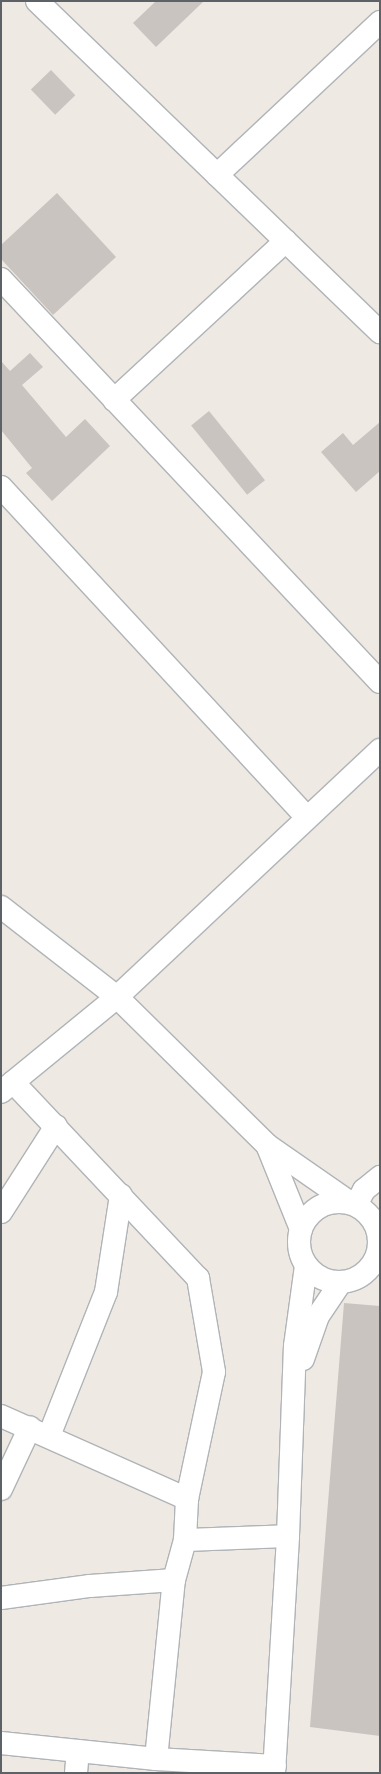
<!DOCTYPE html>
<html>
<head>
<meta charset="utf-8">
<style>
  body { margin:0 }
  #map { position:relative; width:381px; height:1774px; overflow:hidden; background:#efe9e4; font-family:"Golos Text",sans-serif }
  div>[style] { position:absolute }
  .building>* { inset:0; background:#cac4c1; transform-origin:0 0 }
  .roads { filter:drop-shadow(1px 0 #b0b4b7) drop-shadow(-1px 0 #b0b4b7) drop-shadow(0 1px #b0b4b7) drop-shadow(0 -1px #b0b4b7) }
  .minor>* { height:22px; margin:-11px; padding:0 11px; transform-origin:11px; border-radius:11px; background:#fff }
  .minor>.ring { margin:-11px; padding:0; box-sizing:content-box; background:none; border:22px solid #fff; border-radius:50% }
  span { translate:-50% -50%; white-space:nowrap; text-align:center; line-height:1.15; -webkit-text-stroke:4px #fff; paint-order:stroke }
  .frame { position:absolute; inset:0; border:2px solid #5c6265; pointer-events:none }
</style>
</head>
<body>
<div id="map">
  <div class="building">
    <div style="clip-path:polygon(156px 1px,204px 1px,156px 47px,133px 23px)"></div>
    <div style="left:51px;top:70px;width:35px;height:28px;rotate:46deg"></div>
    <div style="clip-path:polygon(57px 193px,116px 257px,53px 315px,1px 259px,1px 245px)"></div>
    <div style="clip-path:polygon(30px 353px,43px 367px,22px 385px,66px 437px,85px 419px,110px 446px,52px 501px,26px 473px,32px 468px,1px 430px,1px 361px,10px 371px)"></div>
    <div style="left:209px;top:411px;width:89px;height:23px;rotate:51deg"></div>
    <div style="clip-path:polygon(380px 422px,380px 471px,356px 492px,321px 452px,343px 433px,353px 445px)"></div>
    <div style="clip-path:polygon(344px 1303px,380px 1306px,380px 1736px,310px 1727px)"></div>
  </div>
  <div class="roads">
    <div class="minor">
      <div style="left:37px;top:1px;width:477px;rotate:44deg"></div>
      <div style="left:217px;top:175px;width:224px;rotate:-43.2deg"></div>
      <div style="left:1px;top:279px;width:553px;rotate:46.76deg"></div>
      <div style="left:114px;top:400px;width:234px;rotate:-42.8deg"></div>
      <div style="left:1px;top:487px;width:450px;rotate:47.2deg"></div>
      <div style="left:1px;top:907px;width:147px;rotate:37.8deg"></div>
      <div style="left:117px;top:997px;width:211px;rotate:44.6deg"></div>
      <div style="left:267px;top:1145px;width:100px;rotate:34.8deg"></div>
      <div style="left:13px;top:1082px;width:270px;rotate:46.7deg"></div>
      <div style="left:198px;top:1278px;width:95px;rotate:80.3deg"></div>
      <div style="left:214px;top:1372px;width:130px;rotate:102deg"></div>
      <div style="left:1px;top:1092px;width:150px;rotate:-39.3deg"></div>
      <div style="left:117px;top:997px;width:361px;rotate:-43.2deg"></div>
      <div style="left:267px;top:1145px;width:91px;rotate:68deg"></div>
      <div class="ring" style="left:299px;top:1202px;width:58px;height:58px"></div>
      <div style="left:356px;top:1205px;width:17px;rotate:-62deg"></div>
      <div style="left:364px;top:1190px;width:21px;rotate:-39deg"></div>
      <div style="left:1px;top:1212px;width:102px;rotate:-57.4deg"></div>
      <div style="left:303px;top:1359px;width:46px;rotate:-70.8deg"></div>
      <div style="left:318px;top:1316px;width:40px;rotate:-56deg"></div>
      <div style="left:1px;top:1416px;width:204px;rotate:24deg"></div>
      <div style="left:187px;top:1499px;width:41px;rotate:92.8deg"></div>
      <div style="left:49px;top:1436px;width:155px;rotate:-68.4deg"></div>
      <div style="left:106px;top:1292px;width:98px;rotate:-81.2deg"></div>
      <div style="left:1px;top:1489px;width:68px;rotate:-64.9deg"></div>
      <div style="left:1px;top:1598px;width:90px;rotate:-7.7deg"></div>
      <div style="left:90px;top:1586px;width:84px;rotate:-4.1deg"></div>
      <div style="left:174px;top:1580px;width:41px;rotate:-74.6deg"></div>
      <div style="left:185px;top:1540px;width:103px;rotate:-2.2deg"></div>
      <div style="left:1px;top:1743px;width:156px;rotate:5.9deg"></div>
      <div style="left:156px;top:1759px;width:119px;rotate:3.4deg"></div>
      <div style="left:156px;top:1759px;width:180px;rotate:-84.3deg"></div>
      <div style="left:76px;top:1773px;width:22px;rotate:-85deg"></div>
      <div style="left:274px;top:1773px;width:237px;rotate:-86.6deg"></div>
      <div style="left:288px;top:1536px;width:190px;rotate:-87.9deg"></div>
      <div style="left:295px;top:1346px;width:81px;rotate:-82.2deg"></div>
    </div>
  </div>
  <div class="frame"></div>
</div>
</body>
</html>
